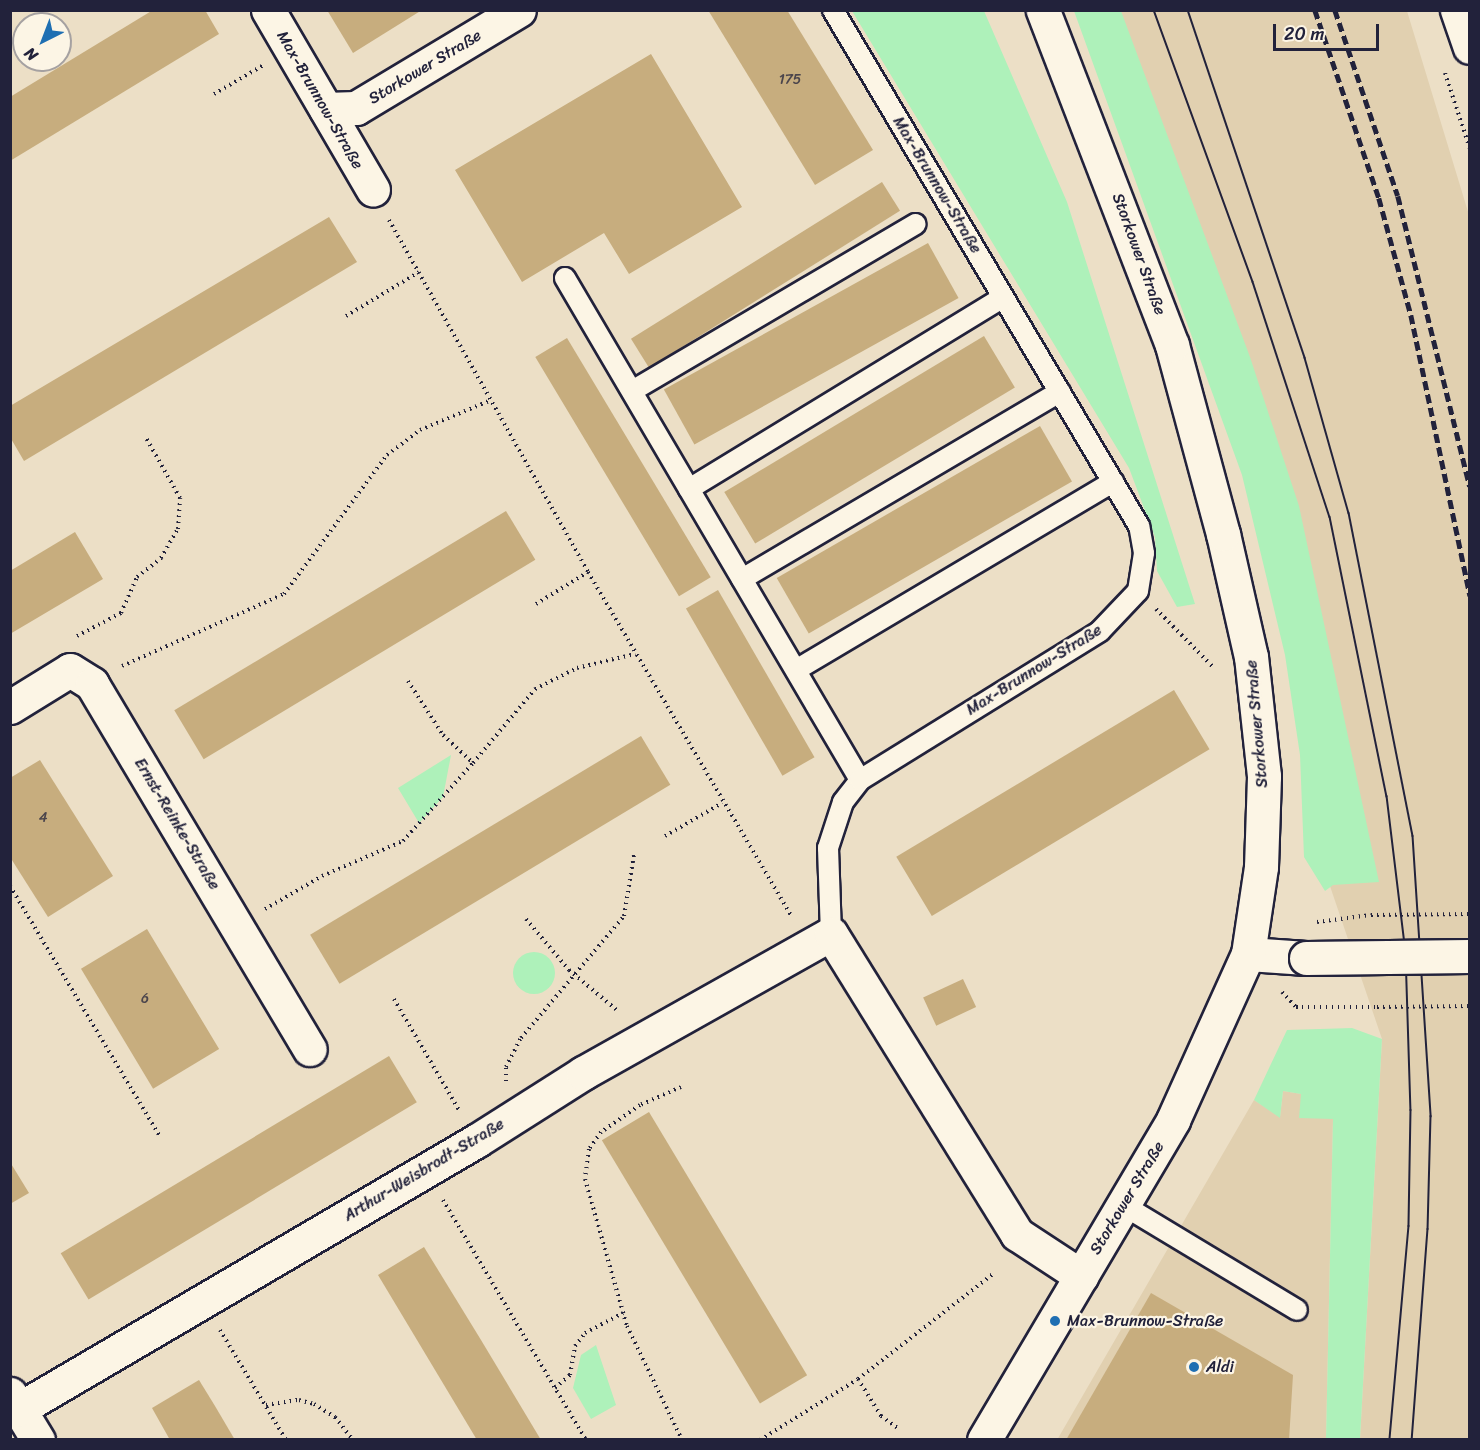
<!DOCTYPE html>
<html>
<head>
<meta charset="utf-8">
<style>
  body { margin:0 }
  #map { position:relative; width:1480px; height:1450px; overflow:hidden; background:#ecdfc6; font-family:Sriracha,sans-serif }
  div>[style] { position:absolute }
  .built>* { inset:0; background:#e1d0b0 }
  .green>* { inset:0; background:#aef1ba }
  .round { border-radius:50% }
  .building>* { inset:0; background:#c7ad7e; transform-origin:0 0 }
  .path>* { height:4px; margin-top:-2px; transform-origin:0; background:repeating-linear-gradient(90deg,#22223b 0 1.5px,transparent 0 6px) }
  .roads { filter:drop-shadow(2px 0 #22223b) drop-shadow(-2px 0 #22223b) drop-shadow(0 2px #22223b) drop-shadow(0 -2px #22223b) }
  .service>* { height:20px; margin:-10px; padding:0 10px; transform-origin:10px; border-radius:10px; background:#fcf5e5 }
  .minor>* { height:33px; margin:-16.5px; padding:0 16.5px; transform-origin:16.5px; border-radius:16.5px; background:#fcf5e5 }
  .tertiary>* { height:33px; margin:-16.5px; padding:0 16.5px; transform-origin:16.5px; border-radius:16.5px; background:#fcf5e5 }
  .secondary>* { height:33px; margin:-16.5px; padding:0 16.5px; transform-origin:16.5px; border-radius:16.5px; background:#fcf5e5 }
  .tram>* { height:1.5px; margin:-0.75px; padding:0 0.75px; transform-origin:0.75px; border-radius:0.75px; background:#22223b }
  .rail>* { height:4.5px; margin-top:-2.25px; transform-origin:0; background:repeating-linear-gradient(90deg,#22223b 0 9px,transparent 0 13.5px) }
  .path-bridge>* { height:4px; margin-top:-2px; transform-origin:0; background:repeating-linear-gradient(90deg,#22223b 0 1.5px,transparent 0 6px) }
  .bridges { filter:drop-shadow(2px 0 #22223b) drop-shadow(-2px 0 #22223b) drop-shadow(0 2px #22223b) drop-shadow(0 -2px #22223b) }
  .tertiary-bridge>* { height:33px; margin:-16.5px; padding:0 16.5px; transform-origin:16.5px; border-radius:16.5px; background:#fcf5e5 }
  .dots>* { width:16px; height:16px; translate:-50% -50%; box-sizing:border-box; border:3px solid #fcf5e5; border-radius:50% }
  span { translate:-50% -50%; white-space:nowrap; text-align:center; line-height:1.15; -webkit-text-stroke:4.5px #fcf5e5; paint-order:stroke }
  .number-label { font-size:14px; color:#4b454c }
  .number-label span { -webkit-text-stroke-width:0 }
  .street-label { font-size:16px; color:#22223b }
  .poi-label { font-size:16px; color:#22223b }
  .left { translate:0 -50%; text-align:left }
  .frame { position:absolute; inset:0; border:12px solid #22223b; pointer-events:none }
  .north { position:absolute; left:12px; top:12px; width:60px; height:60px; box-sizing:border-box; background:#fcf5e5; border:2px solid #a5a1a1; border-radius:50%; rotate:222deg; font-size:16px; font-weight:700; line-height:24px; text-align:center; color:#22223b }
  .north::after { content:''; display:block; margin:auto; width:21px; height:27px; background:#1f6fb2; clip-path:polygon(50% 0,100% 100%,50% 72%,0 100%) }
  .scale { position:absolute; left:1273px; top:24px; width:106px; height:27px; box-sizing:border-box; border:3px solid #22223b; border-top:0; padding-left:8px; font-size:18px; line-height:21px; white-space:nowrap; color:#22223b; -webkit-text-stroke:4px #fcf5e5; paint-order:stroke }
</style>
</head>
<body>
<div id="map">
  <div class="built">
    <div style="clip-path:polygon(1110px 11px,1407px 11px,1469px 215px,1469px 1439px,1360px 1439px,1382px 1039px,1315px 842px,1270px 484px)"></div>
    <div style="clip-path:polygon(1283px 1091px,1302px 1094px,1333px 1119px,1326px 1439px,1057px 1440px,1254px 1100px,1280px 1117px)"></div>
  </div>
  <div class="green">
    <div style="clip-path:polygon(852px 11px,984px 11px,1067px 202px,1195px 604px,1177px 607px,1157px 571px,1155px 537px,1129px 468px)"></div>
    <div style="clip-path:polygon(1074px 11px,1121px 11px,1250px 357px,1299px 506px,1379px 882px,1333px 885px,1325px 891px,1304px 857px,1300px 755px,1285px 655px,1242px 475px)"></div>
    <div style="clip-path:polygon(451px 755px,443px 797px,419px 823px,398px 788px)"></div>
    <div class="round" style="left:513px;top:952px;width:42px;height:42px"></div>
    <div style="clip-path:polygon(1352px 1028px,1382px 1039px,1360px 1439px,1326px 1439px,1333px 1119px,1299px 1118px,1301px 1094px,1283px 1091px,1280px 1118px,1254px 1100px,1287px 1030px)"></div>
    <div style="clip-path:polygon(596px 1345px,616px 1405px,591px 1419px,573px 1388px,581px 1355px)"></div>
  </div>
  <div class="building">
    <div style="clip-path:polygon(153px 10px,205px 10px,219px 34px,10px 161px,10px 97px)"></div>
    <div style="clip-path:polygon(327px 10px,422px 10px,353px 53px)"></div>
    <div style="clip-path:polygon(708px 10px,787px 10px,873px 150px,815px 185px)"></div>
    <div style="clip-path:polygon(651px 54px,742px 207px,629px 274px,604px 233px,522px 282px,455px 170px)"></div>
    <div style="left:882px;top:182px;width:34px;height:296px;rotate:58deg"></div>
    <div style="clip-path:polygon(329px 217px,357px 262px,24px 461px,10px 437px,10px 406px)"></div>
    <div style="left:928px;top:243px;width:63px;height:302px;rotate:61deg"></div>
    <div style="left:984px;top:336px;width:60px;height:303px;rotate:59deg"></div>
    <div style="left:567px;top:338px;width:279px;height:37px;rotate:59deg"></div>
    <div style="left:1040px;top:426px;width:64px;height:304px;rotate:60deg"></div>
    <div style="left:506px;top:511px;width:57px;height:387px;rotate:59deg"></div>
    <div style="clip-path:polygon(75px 532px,103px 579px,10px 634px,10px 571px)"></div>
    <div style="left:718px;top:590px;width:193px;height:37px;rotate:60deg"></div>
    <div style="left:1174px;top:690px;width:69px;height:324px;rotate:59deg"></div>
    <div style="left:641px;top:736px;width:57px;height:386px;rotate:59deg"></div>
    <div style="clip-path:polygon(40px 760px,113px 876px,48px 917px,10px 857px,10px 778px)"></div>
    <div style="left:147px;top:929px;width:140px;height:77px;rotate:59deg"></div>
    <div style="left:963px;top:979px;width:31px;height:44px;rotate:65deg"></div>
    <div style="left:389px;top:1056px;width:54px;height:383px;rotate:59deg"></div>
    <div style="left:649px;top:1112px;width:307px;height:55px;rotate:59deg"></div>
    <div style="clip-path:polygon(10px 1162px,29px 1193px,10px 1204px)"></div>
    <div style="clip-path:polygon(424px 1247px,481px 1340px,541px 1440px,477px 1440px,378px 1275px)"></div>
    <div style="clip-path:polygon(1151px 1293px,1293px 1375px,1289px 1440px,1066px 1440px)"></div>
    <div style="clip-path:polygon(199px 1380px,215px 1406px,235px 1440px,170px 1440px,152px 1408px)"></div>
  </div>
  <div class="path">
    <div style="left:1445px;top:73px;width:80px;rotate:71.8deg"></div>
    <div style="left:214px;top:94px;width:56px;rotate:-30.3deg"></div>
    <div style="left:389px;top:220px;width:404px;rotate:60.5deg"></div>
    <div style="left:588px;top:572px;width:401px;rotate:59.4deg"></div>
    <div style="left:346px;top:316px;width:85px;rotate:-31.1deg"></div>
    <div style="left:536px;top:604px;width:61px;rotate:-31.6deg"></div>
    <div style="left:1156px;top:609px;width:81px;rotate:45.5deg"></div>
    <div style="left:77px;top:636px;width:50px;rotate:-27.6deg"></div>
    <div style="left:121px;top:613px;width:39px;rotate:-66deg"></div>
    <div style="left:137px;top:577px;width:31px;rotate:-38deg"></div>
    <div style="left:161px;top:558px;width:34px;rotate:-60deg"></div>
    <div style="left:178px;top:529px;width:31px;rotate:-86deg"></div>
    <div style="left:180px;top:498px;width:71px;rotate:-119.4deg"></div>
    <div style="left:122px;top:666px;width:177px;rotate:-24deg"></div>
    <div style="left:284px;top:594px;width:173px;rotate:-53.5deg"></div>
    <div style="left:387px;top:455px;width:41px;rotate:-37.1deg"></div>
    <div style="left:420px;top:430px;width:77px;rotate:-22.9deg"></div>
    <div style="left:408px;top:681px;width:64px;rotate:57.1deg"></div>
    <div style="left:443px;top:735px;width:41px;rotate:43deg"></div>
    <div style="left:473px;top:763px;width:97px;rotate:-50deg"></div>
    <div style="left:535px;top:689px;width:47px;rotate:-26.6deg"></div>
    <div style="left:577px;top:668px;width:60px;rotate:-13.6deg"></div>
    <div style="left:665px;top:836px;width:66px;rotate:-30.1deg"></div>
    <div style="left:10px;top:886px;width:292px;rotate:59.1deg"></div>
    <div style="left:265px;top:909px;width:66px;rotate:-30.1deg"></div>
    <div style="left:322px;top:876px;width:88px;rotate:-23.4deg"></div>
    <div style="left:403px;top:841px;width:105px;rotate:-48.1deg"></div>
    <div style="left:526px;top:919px;width:67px;rotate:49.9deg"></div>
    <div style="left:569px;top:970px;width:65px;rotate:40deg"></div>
    <div style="left:1317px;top:922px;width:54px;rotate:-7.4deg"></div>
    <div style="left:1282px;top:992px;width:21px;rotate:47deg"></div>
    <div style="left:1296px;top:1007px;width:81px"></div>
    <div style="left:394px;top:999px;width:131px;rotate:59.7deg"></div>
    <div style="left:506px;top:1081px;width:14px;rotate:-90deg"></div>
    <div style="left:506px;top:1067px;width:33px;rotate:-63deg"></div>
    <div style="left:521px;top:1038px;width:160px;rotate:-49.8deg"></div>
    <div style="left:624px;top:916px;width:62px;rotate:-80.7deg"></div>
    <div style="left:681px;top:1087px;width:45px;rotate:156.3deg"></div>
    <div style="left:640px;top:1105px;width:47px;rotate:145.3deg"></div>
    <div style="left:601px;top:1132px;width:21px;rotate:125deg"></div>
    <div style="left:589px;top:1149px;width:30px;rotate:98deg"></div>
    <div style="left:585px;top:1179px;width:153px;rotate:74.1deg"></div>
    <div style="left:627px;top:1326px;width:127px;rotate:64.2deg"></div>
    <div style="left:443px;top:1200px;width:279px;rotate:59.2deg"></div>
    <div style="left:220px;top:1330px;width:128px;rotate:59deg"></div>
    <div style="left:858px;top:1379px;width:44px;rotate:58.1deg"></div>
    <div style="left:881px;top:1416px;width:22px;rotate:36deg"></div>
    <div style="left:555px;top:1388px;width:20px;rotate:-41deg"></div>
    <div style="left:570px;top:1375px;width:29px;rotate:-80deg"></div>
    <div style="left:575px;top:1346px;width:16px;rotate:-52deg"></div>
    <div style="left:585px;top:1333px;width:43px;rotate:-27.8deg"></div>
    <div style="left:266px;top:1405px;width:33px;rotate:-9deg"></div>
    <div style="left:299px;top:1400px;width:16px;rotate:15deg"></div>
    <div style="left:314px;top:1404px;width:25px;rotate:32deg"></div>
    <div style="left:335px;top:1417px;width:29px;rotate:52deg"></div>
    <div style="left:760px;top:1440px;width:115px;rotate:-31.9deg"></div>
    <div style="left:858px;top:1379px;width:172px;rotate:-37.9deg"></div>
  </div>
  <div class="roads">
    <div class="service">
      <div style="left:565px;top:278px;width:582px;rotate:59.56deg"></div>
      <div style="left:632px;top:391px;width:329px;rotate:-30.5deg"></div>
      <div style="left:689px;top:489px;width:368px;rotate:-31.4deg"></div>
      <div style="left:742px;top:579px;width:369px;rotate:-30.5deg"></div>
      <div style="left:796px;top:670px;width:369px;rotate:-30.7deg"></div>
      <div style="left:831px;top:934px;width:86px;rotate:-92deg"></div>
      <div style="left:828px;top:848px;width:48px;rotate:-71.9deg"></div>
      <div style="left:843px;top:802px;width:28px;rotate:-52deg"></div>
      <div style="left:860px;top:780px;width:282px;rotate:-31.8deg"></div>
      <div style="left:1100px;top:631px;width:55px;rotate:-46.5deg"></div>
      <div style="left:1138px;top:591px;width:38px;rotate:-81deg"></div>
      <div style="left:1144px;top:553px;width:27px;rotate:-100deg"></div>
      <div style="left:1139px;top:526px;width:600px;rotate:-120.67deg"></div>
      <div style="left:1123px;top:1205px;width:203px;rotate:31.1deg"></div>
    </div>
    <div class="minor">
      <div style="left:268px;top:10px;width:208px;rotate:59.7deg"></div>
      <div style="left:1457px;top:10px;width:39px;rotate:71deg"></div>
      <div style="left:326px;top:109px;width:30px;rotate:-2deg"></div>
      <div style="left:356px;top:108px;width:190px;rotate:-31deg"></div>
      <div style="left:10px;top:707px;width:70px;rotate:-31.7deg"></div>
      <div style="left:70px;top:670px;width:26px;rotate:32deg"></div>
      <div style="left:92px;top:684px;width:425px;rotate:59.2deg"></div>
      <div style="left:10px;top:1394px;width:54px;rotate:58.7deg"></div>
      <div style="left:19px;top:1409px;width:530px;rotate:-30.39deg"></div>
      <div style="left:476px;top:1141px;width:127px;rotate:-32.4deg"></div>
      <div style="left:583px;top:1073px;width:284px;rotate:-29.3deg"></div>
      <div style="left:831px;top:934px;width:353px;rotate:58.2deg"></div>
      <div style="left:1017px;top:1234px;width:77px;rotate:33.3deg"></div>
    </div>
    <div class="tertiary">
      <div style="left:1248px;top:954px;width:58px;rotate:3.9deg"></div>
    </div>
    <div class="secondary">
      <div style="left:984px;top:1440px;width:372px;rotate:-59.4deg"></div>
      <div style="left:1173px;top:1120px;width:182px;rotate:-65.7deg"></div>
      <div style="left:1248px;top:954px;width:88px;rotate:-81.5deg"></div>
      <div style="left:1261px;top:867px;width:91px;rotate:-88.1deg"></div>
      <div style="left:1264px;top:776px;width:120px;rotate:-96.2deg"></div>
      <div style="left:1251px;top:657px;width:126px;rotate:-102.8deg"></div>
      <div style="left:1223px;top:534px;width:196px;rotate:-105.1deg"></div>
      <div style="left:1172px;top:345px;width:359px;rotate:-111.1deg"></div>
    </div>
  </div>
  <div class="tram">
    <div style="left:1154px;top:10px;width:289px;rotate:70deg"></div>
    <div style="left:1253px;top:282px;width:247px;rotate:71.9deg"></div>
    <div style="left:1330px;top:517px;width:285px;rotate:78.5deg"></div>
    <div style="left:1387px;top:796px;width:158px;rotate:83.1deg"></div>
    <div style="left:1406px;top:953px;width:157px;rotate:88.2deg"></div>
    <div style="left:1411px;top:1110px;width:116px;rotate:91deg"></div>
    <div style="left:1409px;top:1226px;width:215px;rotate:95.1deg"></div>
    <div style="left:1188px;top:10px;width:367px;rotate:71.4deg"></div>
    <div style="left:1305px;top:358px;width:161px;rotate:74.2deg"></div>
    <div style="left:1349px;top:513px;width:329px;rotate:78.8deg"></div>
    <div style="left:1413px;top:836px;width:281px;rotate:86.3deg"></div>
    <div style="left:1431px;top:1116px;width:113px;rotate:91.5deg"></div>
    <div style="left:1428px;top:1229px;width:212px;rotate:94.3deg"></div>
  </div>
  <div class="rail">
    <div style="left:1315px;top:10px;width:199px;rotate:71.2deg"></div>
    <div style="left:1379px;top:198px;width:121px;rotate:74.7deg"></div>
    <div style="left:1411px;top:315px;width:287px;rotate:78.1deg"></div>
    <div style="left:1335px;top:10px;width:196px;rotate:71.3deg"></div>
    <div style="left:1398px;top:196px;width:299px;rotate:76.1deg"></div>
  </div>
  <div class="path-bridge">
    <div style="left:1371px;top:915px;width:99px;rotate:-0.6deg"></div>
    <div style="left:1377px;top:1007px;width:93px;rotate:-0.6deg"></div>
  </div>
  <div class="bridges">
    <div class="tertiary-bridge">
      <div style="left:1306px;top:958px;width:164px;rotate:-0.7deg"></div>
    </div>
  </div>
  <div class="dots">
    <div style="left:1055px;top:1321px;background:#1f6fb2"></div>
    <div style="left:1194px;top:1367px;background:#1f6fb2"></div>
  </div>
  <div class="number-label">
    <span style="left:790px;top:80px">175</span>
    <span style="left:43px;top:818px">4</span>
    <span style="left:145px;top:999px">6</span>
  </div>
  <div class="street-label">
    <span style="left:425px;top:67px;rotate:-31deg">Storkower Straße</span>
    <span style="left:320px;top:100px;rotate:60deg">Max-Brunnow-Straße</span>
    <span style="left:937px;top:185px;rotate:59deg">Max-Brunnow-Straße</span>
    <span style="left:1139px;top:254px;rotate:70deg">Storkower Straße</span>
    <span style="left:1034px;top:670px;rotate:-32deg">Max-Brunnow-Straße</span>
    <span style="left:1257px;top:724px;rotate:-95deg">Storkower Straße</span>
    <span style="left:177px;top:824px;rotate:59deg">Ernst-Reinke-Straße</span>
    <span style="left:424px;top:1170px;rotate:-31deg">Arthur-Weisbrodt-Straße</span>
    <span style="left:1127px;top:1198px;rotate:-59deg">Storkower Straße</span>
  </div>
  <div class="poi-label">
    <span class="left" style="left:1067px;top:1321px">Max-Brunnow-Straße</span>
    <span class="left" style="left:1206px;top:1367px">Aldi</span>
  </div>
  <div class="frame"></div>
  <div class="north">N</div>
  <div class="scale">20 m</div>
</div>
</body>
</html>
